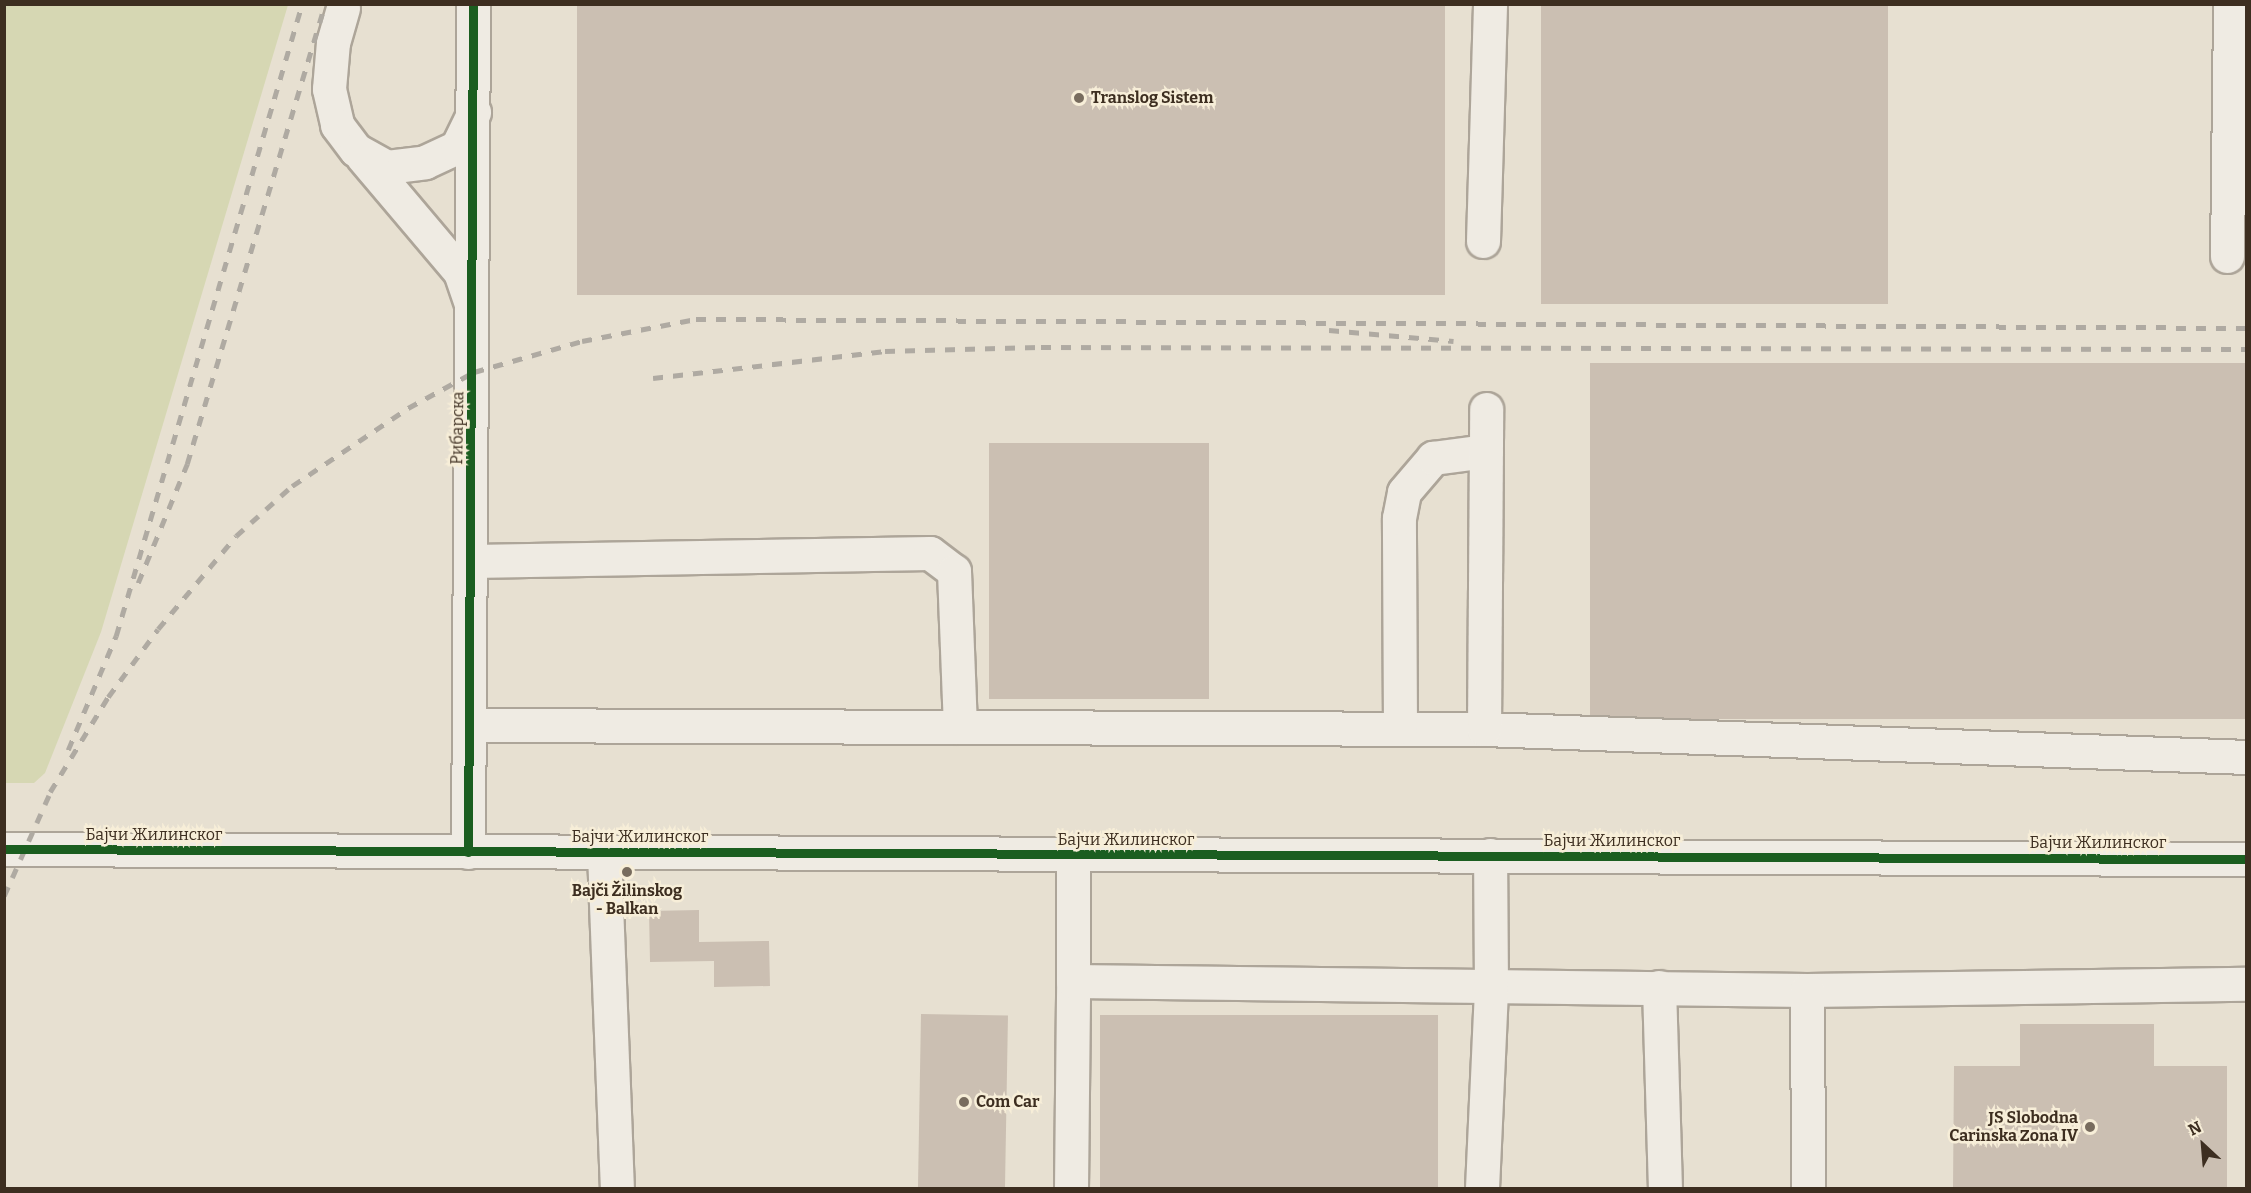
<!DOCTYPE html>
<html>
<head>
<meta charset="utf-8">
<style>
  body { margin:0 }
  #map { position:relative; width:2251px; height:1193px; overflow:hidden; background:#e7e0d1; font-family:Bitter,serif }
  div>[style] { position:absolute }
  .green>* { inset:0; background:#d6d7b3 }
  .building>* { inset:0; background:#cbbfb2; transform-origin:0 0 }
  .roads { filter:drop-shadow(2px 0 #ada599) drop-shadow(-2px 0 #ada599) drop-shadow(0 2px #ada599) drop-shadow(0 -2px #ada599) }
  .minor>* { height:33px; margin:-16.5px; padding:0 16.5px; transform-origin:16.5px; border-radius:16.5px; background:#efebe3 }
  .rail>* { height:4.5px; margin-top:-2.25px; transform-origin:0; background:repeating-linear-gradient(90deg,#afaaa2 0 10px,transparent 0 20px) }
  .cycleway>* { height:9px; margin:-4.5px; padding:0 4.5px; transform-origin:4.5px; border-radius:4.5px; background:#1b5e20 }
  .dots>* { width:16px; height:16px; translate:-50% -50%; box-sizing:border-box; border:3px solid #f7eed8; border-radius:50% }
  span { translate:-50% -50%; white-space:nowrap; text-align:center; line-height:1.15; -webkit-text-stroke:5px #f7eed8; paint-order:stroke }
  .poi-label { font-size:16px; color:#3d2e20; font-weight:700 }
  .left { translate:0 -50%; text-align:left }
  .right { translate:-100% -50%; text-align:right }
  .street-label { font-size:16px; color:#3d2e20 }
  .frame { position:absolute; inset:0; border:6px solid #3d2e20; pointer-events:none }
  .north { position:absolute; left:2173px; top:1115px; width:60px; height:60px; -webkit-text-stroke:4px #f7eed8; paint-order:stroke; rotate:334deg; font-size:16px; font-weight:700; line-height:24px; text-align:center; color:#3d2e20 }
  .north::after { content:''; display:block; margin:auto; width:21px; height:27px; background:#3d2e20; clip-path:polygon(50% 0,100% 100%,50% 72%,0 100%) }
</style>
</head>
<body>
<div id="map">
  <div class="green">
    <div style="clip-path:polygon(5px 4px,288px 5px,101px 632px,45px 773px,34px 783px,4px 783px)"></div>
  </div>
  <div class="building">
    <div style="left:577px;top:4px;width:868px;height:291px"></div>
    <div style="left:1541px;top:4px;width:347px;height:300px"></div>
    <div style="left:1590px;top:363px;width:656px;height:356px"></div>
    <div style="left:1209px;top:443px;width:256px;height:220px;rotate:90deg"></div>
    <div style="clip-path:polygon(699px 910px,699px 942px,769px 941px,770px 986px,714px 987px,714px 961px,650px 962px,649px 911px)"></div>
    <div style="left:921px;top:1014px;width:87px;height:174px;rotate:1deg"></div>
    <div style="left:1100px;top:1015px;width:338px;height:173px"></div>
    <div style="clip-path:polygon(2020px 1024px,2154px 1024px,2154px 1066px,2227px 1066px,2227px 1188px,1953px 1188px,1954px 1066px,2020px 1066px)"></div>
  </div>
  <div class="roads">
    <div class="minor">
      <div style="left:343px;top:8px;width:35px;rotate:106deg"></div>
      <div style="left:333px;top:42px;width:47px;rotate:94.9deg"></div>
      <div style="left:329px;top:89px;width:37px;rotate:77deg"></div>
      <div style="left:337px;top:125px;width:31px;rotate:53deg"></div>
      <div style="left:356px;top:150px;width:35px;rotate:29deg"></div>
      <div style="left:387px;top:167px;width:38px;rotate:-7deg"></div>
      <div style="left:425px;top:162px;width:35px;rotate:-25deg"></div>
      <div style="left:457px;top:147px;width:39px;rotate:-64deg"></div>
      <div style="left:362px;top:156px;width:152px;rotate:49.8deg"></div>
      <div style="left:460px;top:272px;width:31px;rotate:71deg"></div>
      <div style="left:1483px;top:241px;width:237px;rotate:-88.3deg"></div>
      <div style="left:2227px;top:256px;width:252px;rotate:-89.3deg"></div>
      <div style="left:472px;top:561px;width:458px;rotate:-1deg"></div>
      <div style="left:930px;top:553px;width:30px;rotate:37deg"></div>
      <div style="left:954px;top:571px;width:156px;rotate:87.8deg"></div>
      <div style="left:469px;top:725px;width:1015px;rotate:0.23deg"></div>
      <div style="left:1484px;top:729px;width:763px;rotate:2.1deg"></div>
      <div style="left:1400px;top:727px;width:209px;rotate:-90.3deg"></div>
      <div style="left:1399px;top:518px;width:26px;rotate:-79deg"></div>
      <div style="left:1404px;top:492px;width:45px;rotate:-49.5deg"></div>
      <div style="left:1433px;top:458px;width:53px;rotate:-7.5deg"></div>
      <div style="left:1484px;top:729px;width:320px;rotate:-89.6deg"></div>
      <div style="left:4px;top:849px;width:2242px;rotate:0.26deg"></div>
      <div style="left:468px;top:852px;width:848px;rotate:-89.66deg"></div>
      <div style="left:604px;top:852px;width:336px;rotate:87.8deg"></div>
      <div style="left:1073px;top:855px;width:126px;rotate:90deg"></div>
      <div style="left:1659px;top:987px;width:201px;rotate:88.3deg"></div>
      <div style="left:1807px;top:990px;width:439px;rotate:-0.8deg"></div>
      <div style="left:1071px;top:1188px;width:207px;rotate:-89.4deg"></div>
      <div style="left:1073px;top:981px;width:734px;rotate:0.7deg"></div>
      <div style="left:1807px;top:990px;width:198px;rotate:89.7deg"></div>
      <div style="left:1482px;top:1188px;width:200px;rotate:-87.4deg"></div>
      <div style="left:1491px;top:988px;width:133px;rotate:-90.4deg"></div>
    </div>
  </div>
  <div class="rail">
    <div style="left:1329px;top:330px;width:125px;rotate:5deg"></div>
    <div style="left:653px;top:378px;width:234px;rotate:-6.6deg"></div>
    <div style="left:885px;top:351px;width:156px;rotate:-1.5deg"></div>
    <div style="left:1041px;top:347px;width:1205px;rotate:0.1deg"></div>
    <div style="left:138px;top:583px;width:129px;rotate:-67.6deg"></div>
    <div style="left:187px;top:464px;width:480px;rotate:-73.3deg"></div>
    <div style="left:68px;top:750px;width:124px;rotate:-67.2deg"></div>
    <div style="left:116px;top:636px;width:659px;rotate:-73.6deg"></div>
    <div style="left:50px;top:792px;width:111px;rotate:-58.6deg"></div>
    <div style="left:108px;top:697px;width:84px;rotate:-53.7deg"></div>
    <div style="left:158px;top:629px;width:121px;rotate:-50deg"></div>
    <div style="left:236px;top:536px;width:75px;rotate:-41.8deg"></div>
    <div style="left:292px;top:486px;width:140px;rotate:-33.9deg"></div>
    <div style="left:408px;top:408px;width:75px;rotate:-28.6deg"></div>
    <div style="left:474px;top:372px;width:112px;rotate:-16deg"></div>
    <div style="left:582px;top:341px;width:116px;rotate:-10.9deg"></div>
    <div style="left:696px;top:319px;width:1550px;rotate:0.33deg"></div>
    <div style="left:4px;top:896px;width:120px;rotate:-66deg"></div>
  </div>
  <div class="cycleway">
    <div style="left:4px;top:849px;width:2242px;rotate:0.26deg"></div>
    <div style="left:468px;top:852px;width:848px;rotate:-89.66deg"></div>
  </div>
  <div class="dots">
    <div style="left:1079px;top:98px;background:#786c5e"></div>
    <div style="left:627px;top:872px;background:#786c5e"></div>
    <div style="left:964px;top:1102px;background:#786c5e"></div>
    <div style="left:2090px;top:1127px;background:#786c5e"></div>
  </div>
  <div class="poi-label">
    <span class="left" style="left:1091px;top:98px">Translog Sistem</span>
    <span style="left:627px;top:900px">Bajči Žilinskog<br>- Balkan</span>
    <span class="left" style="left:976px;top:1102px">Com Car</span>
    <span class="right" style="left:2078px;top:1127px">JS Slobodna<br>Carinska Zona IV</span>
  </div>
  <div class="street-label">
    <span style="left:458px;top:428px;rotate:-89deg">Рибарска</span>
    <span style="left:154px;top:835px">Бајчи Жилинског</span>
    <span style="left:640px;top:837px">Бајчи Жилинског</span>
    <span style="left:1126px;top:840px">Бајчи Жилинског</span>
    <span style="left:1612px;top:841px">Бајчи Жилинског</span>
    <span style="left:2098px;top:843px">Бајчи Жилинског</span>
  </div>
  <div class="frame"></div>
  <div class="north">N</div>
</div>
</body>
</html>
